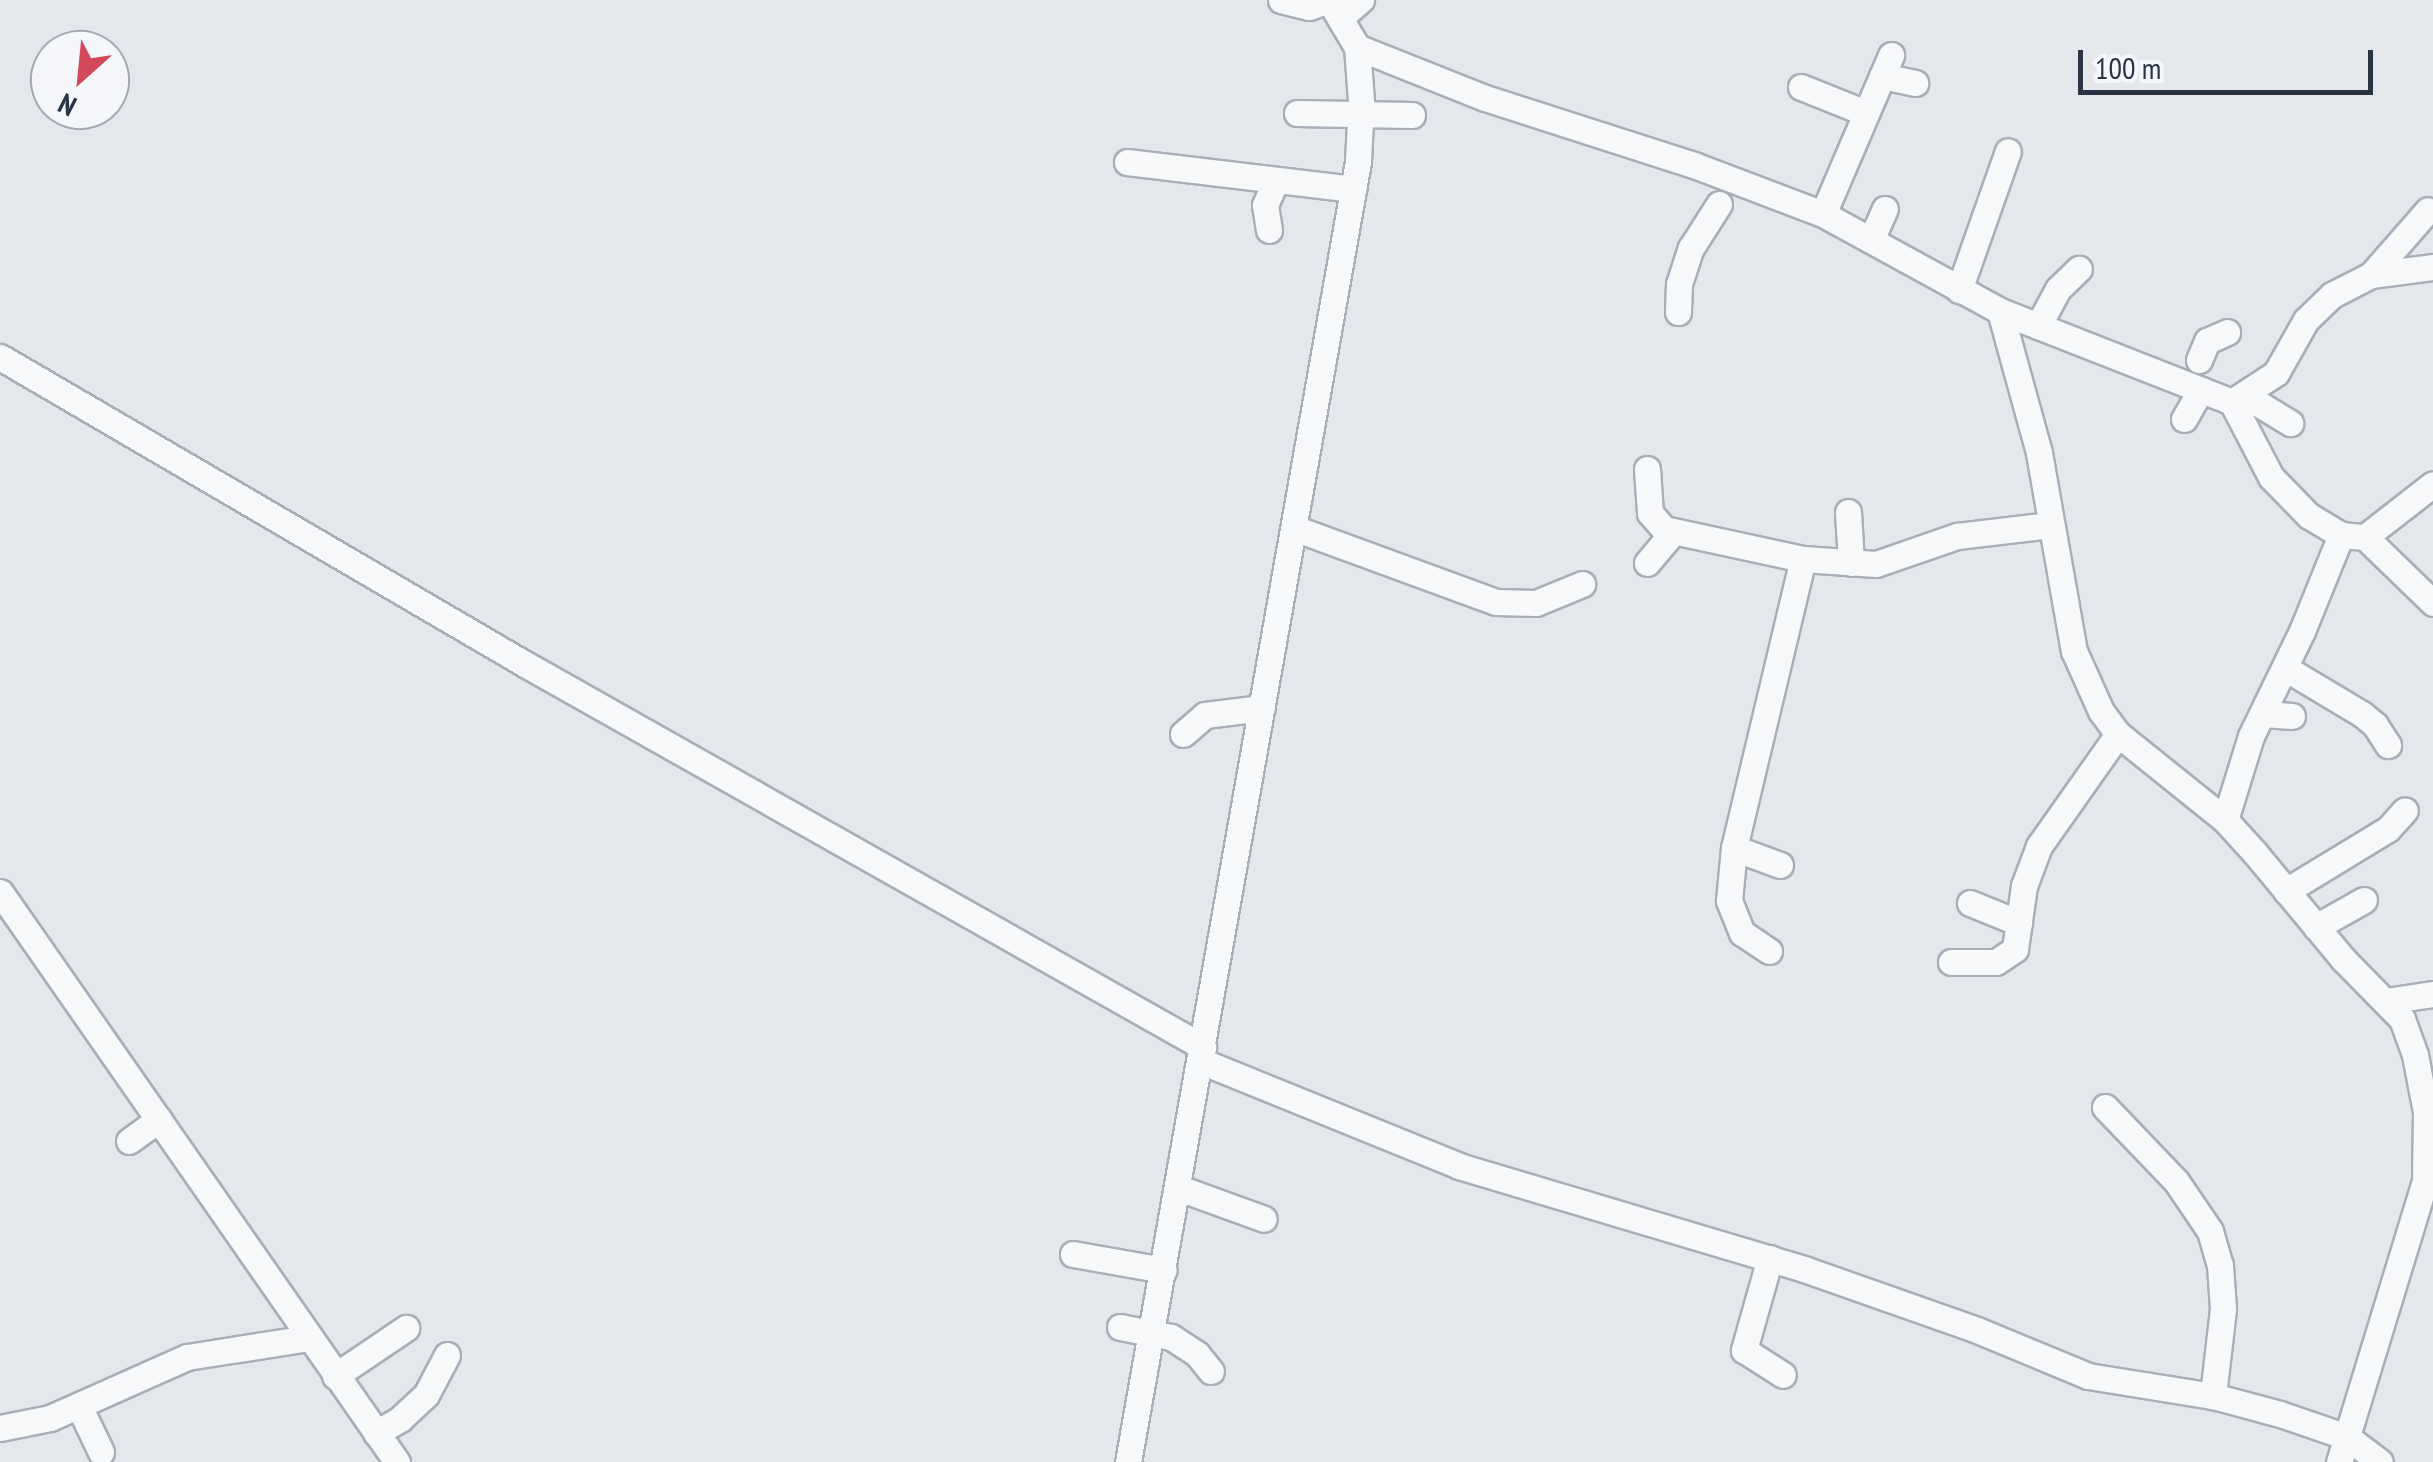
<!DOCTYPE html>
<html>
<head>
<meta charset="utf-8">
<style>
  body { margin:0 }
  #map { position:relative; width:2433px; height:1462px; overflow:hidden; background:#e4e7ec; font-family:"PT Sans Narrow",sans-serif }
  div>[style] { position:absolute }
  .roads { filter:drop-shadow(2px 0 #a9aeb7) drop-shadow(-2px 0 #a9aeb7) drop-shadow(0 2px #a9aeb7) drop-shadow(0 -2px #a9aeb7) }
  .minor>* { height:25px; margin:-12.5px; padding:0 12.5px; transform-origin:12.5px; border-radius:12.5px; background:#f7f8fa }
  span { translate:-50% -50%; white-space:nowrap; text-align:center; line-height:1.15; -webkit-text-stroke:9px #f4f6f9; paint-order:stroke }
  .north { position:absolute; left:30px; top:30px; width:100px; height:100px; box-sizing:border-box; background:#f4f6f9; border:2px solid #a4a8b1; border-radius:50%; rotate:207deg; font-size:28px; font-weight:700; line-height:40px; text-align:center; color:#2b3445 }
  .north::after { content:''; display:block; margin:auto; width:35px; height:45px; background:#d1495b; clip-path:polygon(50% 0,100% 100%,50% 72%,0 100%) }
  .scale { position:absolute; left:2078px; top:50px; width:295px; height:45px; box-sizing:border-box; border:5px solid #2b3445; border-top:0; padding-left:12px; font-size:30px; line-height:35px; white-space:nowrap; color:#2b3445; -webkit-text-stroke:8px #f4f6f9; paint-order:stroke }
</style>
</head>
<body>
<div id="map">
  <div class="roads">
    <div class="minor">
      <div style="left:1281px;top:0;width:29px;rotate:14deg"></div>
      <div style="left:1309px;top:7px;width:21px;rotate:-19deg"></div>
      <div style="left:1340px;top:18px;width:28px;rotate:-41deg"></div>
      <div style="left:1357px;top:47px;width:138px;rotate:21.7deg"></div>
      <div style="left:1485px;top:98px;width:219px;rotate:17.8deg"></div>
      <div style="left:1694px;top:165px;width:138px;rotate:20.8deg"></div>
      <div style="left:1823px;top:214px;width:202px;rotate:28.7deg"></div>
      <div style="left:2000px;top:311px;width:249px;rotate:21.4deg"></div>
      <div style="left:2232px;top:402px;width:53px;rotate:-33.4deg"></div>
      <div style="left:2276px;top:373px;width:61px;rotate:-60.5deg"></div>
      <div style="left:2306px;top:320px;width:36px;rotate:-44deg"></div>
      <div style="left:2332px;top:295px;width:44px;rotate:-27.1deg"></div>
      <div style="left:2371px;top:275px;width:63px;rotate:-7.4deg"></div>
      <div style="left:1882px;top:76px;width:34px;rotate:12deg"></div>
      <div style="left:1801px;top:87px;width:70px;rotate:21.8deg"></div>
      <div style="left:1297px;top:113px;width:115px;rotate:1deg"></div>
      <div style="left:1127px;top:162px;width:228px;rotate:6.8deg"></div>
      <div style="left:1823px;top:214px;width:173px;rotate:-66.8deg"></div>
      <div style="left:1269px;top:230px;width:25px;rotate:-99deg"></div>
      <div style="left:1265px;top:205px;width:27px;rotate:-66deg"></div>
      <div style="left:1871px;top:240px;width:34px;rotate:-66deg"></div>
      <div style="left:2371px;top:275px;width:86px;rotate:-48.8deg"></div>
      <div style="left:1959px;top:290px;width:147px;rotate:-70.6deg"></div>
      <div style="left:2000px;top:311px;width:147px;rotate:74.6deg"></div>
      <div style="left:2039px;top:453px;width:201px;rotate:80deg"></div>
      <div style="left:2074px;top:651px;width:66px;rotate:65.8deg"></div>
      <div style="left:2101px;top:711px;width:29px;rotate:54deg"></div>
      <div style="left:2118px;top:734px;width:137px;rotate:38.8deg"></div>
      <div style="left:2225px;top:820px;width:45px;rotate:47.7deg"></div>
      <div style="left:2255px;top:853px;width:138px;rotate:50.3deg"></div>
      <div style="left:2343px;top:959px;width:84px;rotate:45.5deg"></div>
      <div style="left:2402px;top:1019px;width:38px;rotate:70deg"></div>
      <div style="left:2415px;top:1055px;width:58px;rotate:79.1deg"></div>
      <div style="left:2426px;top:1112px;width:69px;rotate:90.8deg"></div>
      <div style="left:2425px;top:1181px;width:294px;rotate:107deg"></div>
      <div style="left:1678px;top:312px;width:28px;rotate:-88deg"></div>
      <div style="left:1679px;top:284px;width:38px;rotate:-72deg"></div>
      <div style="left:1691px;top:248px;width:52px;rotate:-57.5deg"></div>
      <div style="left:2038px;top:326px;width:42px;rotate:-61.6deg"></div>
      <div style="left:2058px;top:289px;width:29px;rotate:-44deg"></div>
      <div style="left:0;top:357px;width:608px;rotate:30.32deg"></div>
      <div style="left:525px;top:664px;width:779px;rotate:29.46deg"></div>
      <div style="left:2199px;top:360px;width:21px;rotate:-67deg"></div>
      <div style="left:2207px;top:341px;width:22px;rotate:-24deg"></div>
      <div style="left:2246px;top:396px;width:52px;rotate:31.5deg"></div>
      <div style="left:2184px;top:419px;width:34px;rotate:-60deg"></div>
      <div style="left:1647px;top:469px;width:44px;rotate:86.1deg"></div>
      <div style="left:1650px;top:513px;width:21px;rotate:49deg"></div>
      <div style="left:1664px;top:529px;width:142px;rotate:12.2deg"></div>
      <div style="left:1803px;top:559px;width:73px;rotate:3.9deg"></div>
      <div style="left:1876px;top:564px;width:86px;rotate:-19.1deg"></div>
      <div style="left:1957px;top:536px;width:94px;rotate:-6.7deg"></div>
      <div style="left:1848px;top:512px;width:51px;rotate:86.6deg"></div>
      <div style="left:1294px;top:528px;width:215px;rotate:20.1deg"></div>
      <div style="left:1496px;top:602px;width:40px;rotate:1.4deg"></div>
      <div style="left:1536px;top:603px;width:50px;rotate:-22.4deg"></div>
      <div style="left:2341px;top:535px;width:24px;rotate:5deg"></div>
      <div style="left:2365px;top:537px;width:95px;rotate:44.1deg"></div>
      <div style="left:2365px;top:537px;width:86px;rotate:-37.9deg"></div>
      <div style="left:1647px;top:563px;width:40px;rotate:-50deg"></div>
      <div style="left:2285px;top:668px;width:90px;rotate:30.9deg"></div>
      <div style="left:2362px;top:714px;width:17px;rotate:40deg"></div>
      <div style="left:2375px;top:725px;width:24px;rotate:57deg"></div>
      <div style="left:2263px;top:714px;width:29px;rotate:4deg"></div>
      <div style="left:1183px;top:734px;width:29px;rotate:-41deg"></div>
      <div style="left:1205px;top:715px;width:57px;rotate:-7deg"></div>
      <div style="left:2225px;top:820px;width:88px;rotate:-72.8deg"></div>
      <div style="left:2251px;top:736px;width:117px;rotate:-64.1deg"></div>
      <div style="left:2302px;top:631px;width:104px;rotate:-67.9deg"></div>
      <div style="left:2341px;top:535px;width:37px;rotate:-149deg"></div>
      <div style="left:2309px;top:516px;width:54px;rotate:-134.3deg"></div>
      <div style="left:2271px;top:477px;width:85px;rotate:-117.5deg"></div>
      <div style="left:1734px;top:848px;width:49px;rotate:20.3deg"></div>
      <div style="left:2286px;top:891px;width:119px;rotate:-31.3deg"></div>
      <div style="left:2388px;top:829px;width:25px;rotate:-48deg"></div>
      <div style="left:0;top:892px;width:695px;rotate:55.14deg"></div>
      <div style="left:1970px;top:903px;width:53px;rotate:22.2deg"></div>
      <div style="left:2316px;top:927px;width:55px;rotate:-29.4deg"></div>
      <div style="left:1769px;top:951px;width:32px;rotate:-146deg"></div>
      <div style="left:1742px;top:933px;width:35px;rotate:-112deg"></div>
      <div style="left:1729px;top:901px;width:53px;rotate:-84.6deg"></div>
      <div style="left:1734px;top:848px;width:297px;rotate:-76.6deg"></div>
      <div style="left:1951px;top:962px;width:45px"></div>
      <div style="left:1996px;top:962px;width:23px;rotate:-34deg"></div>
      <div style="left:2015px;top:949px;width:64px;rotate:-81.9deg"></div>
      <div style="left:2024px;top:886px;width:43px;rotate:-69.4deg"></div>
      <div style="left:2039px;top:846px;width:137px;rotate:-54.8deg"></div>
      <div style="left:2386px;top:1001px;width:48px;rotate:-8.5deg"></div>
      <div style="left:1201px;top:1061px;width:279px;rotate:22.1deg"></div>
      <div style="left:1459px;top:1166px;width:360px;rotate:16.6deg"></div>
      <div style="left:1804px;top:1269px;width:183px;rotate:19.4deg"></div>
      <div style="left:1977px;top:1330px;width:120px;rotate:22.5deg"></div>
      <div style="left:2088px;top:1376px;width:127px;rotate:9.1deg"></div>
      <div style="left:2213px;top:1396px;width:69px;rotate:15deg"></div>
      <div style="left:2280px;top:1414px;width:71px;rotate:18.9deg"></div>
      <div style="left:2347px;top:1437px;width:41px;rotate:37.1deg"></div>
      <div style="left:2105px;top:1107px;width:103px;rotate:46.2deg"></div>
      <div style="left:2176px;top:1181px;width:60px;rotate:55.8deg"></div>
      <div style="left:2210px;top:1231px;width:35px;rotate:74deg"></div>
      <div style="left:2220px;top:1265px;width:44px;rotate:86.1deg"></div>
      <div style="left:2223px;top:1309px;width:88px;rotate:96.6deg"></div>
      <div style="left:129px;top:1141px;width:37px;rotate:-36deg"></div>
      <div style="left:1179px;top:1188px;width:90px;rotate:20deg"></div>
      <div style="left:1073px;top:1254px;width:92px;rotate:10deg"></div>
      <div style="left:1770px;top:1258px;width:96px;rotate:105.8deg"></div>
      <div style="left:1744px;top:1350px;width:46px;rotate:32.7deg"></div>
      <div style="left:1120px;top:1327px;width:52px;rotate:11.1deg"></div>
      <div style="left:1171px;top:1337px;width:31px;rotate:33deg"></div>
      <div style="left:1197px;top:1354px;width:22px;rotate:51deg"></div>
      <div style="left:335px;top:1376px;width:86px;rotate:-34.1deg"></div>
      <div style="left:79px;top:1406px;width:51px;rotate:64.4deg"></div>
      <div style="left:0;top:1428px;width:51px;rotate:-11.3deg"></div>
      <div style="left:50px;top:1418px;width:150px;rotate:-24deg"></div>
      <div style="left:187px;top:1357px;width:122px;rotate:-8.9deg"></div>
      <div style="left:376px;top:1433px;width:28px;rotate:-30deg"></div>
      <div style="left:400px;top:1419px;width:35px;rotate:-43deg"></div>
      <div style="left:426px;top:1395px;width:45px;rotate:-62.3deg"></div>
      <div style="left:1128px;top:1462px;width:1321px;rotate:-79.97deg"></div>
      <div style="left:1358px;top:161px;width:60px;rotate:-87.1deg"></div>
      <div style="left:1361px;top:101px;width:54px;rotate:-94.2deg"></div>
      <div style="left:1357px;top:47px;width:55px;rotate:-120.8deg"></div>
    </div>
  </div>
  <div class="north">N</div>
  <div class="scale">100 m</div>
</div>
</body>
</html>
